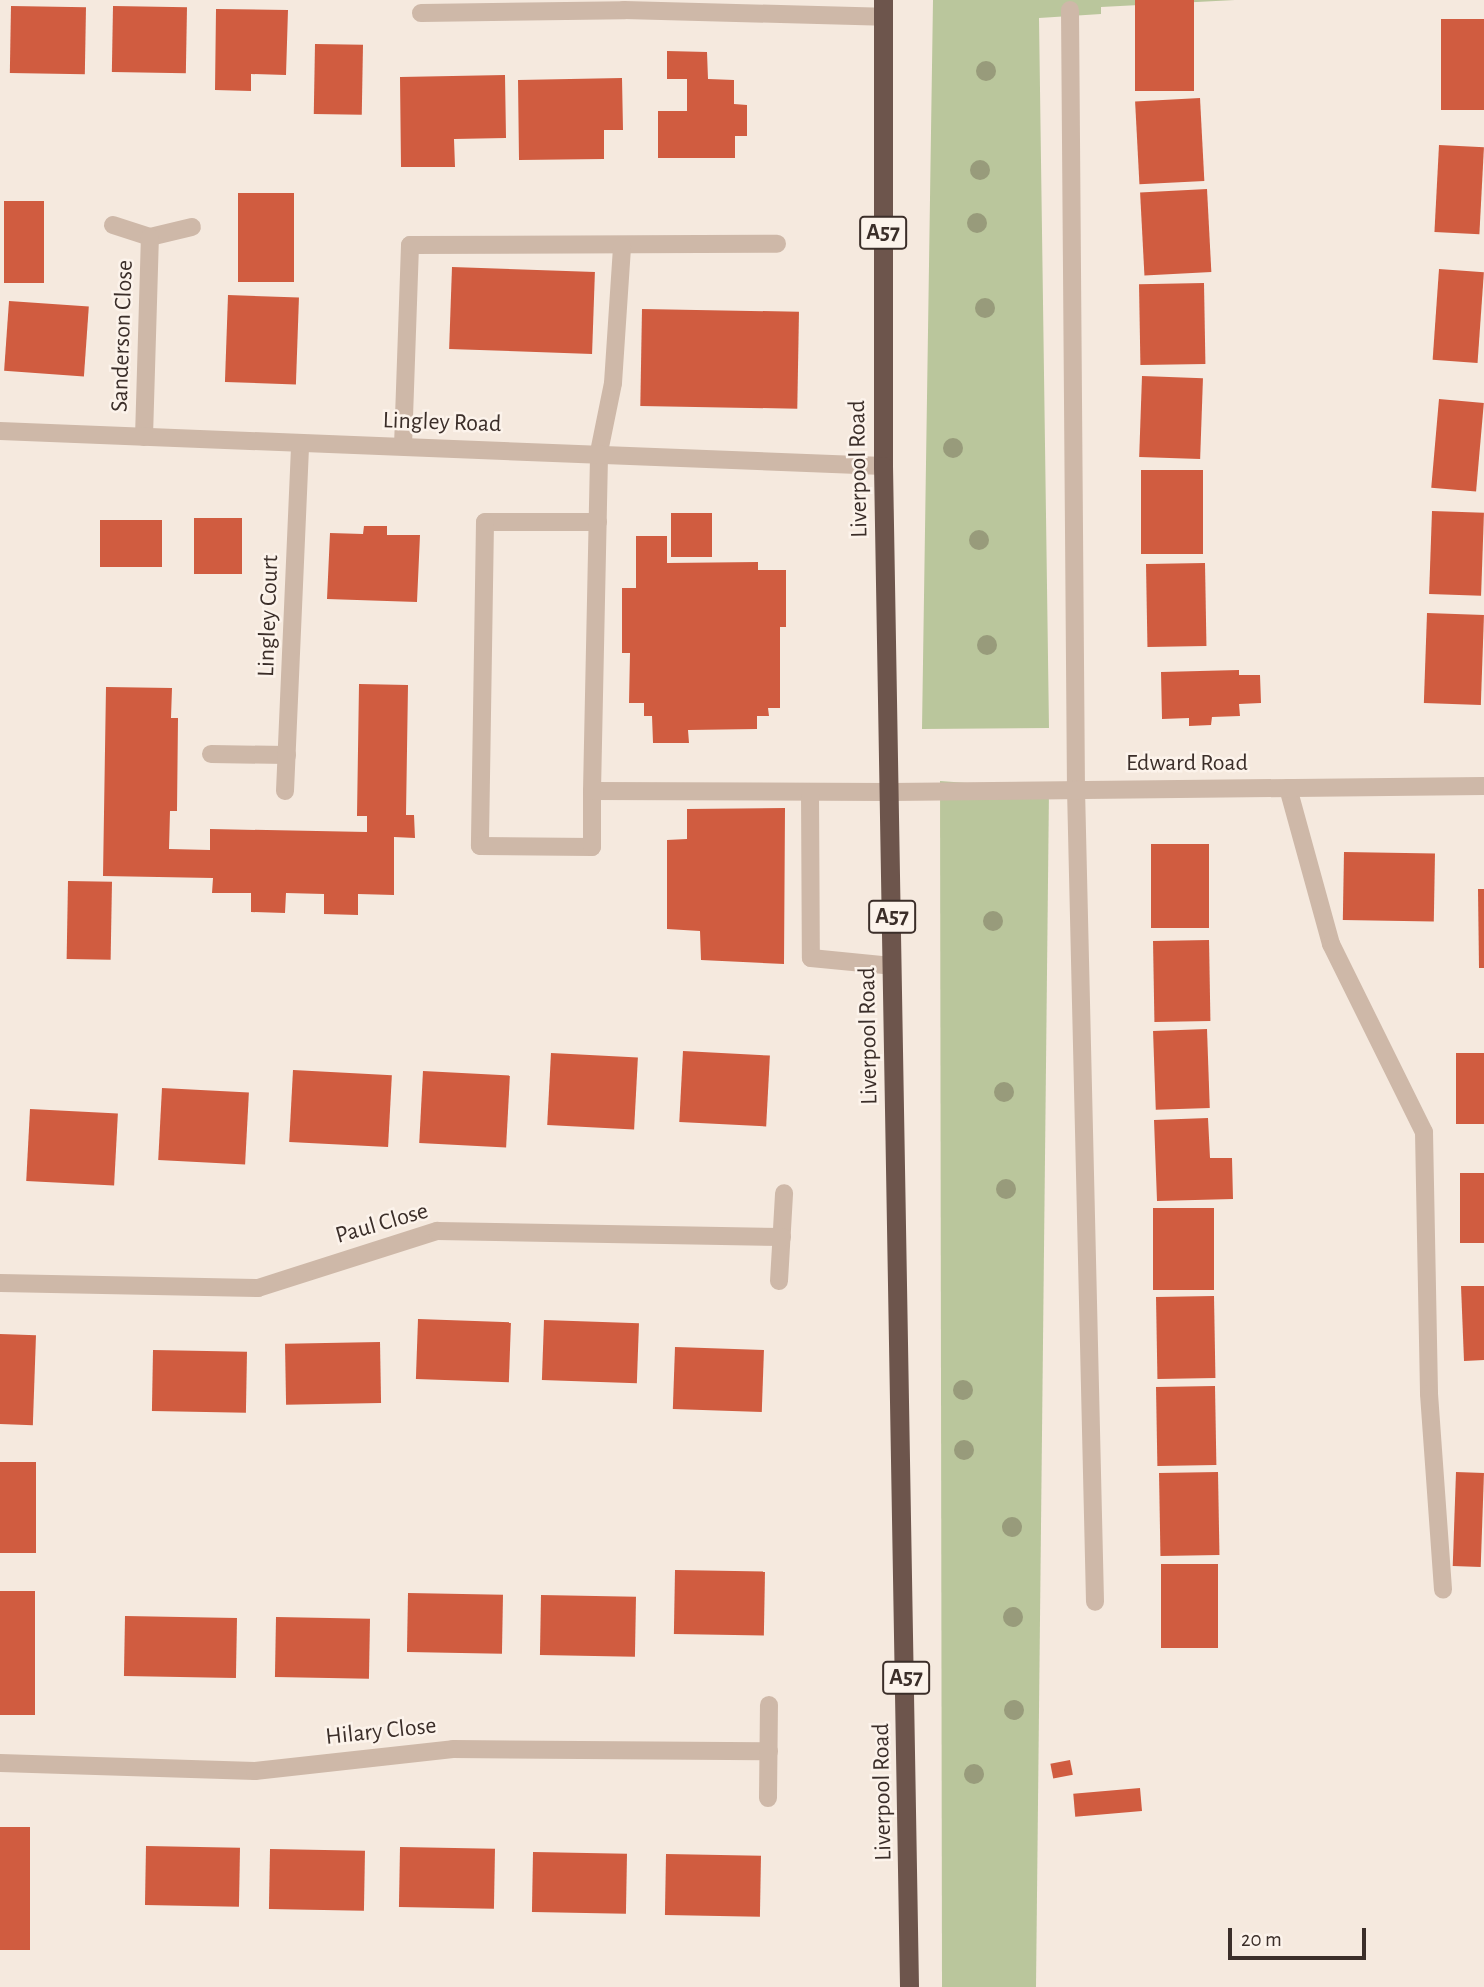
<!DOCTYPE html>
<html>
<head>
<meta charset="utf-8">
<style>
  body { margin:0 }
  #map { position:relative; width:1484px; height:1987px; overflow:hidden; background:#f5e9de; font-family:"Alegreya Sans",sans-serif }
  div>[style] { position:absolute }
  .green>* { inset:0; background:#bac69c }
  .building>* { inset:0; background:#d05c40; transform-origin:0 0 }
  .service>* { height:18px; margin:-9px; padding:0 9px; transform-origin:9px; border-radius:9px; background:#ceb8a8 }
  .minor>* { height:18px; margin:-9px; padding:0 9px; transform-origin:9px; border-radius:9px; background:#ceb8a8 }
  .tertiary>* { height:18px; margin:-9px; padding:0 9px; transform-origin:9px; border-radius:9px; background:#ceb8a8 }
  .trunk>* { height:19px; margin:-9.5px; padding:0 9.5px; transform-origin:9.5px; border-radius:9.5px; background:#6d554c }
  .trees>* { width:20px; height:20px; margin:-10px; border-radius:50%; background:#989b7b }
  span { translate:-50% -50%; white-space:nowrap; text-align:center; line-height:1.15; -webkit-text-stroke:5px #fcf3eb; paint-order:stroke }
  .shield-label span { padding:2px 5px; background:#fcf3eb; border:2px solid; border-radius:5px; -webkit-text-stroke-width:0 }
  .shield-label { font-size:23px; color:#3b2e29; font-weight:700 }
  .street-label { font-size:24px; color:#3b2e29 }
  .scale { position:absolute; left:1228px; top:1928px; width:138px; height:32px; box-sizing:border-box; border:4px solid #3b2e29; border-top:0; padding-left:9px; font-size:21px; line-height:24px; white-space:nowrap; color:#3b2e29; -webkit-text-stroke:5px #fcf3eb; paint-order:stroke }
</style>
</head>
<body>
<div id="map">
  <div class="green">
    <div style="clip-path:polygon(933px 0,1235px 0,1101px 7px,1101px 14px,1039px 18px,1049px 728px,922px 729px)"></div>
    <div style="clip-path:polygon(940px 781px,1049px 789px,1036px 1987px,942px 1987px)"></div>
  </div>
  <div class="building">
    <div style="left:1135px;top:0;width:59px;height:91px"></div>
    <div style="left:11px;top:6px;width:75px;height:67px;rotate:1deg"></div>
    <div style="left:113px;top:6px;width:74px;height:66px;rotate:1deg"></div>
    <div style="clip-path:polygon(216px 9px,288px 10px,286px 75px,251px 74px,251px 91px,215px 90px)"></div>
    <div style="left:1441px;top:19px;width:43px;height:91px"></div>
    <div style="left:315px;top:44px;width:48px;height:70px;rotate:1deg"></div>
    <div style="clip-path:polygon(667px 51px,707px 52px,708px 79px,734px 80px,734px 104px,747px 105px,747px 136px,735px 136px,735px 158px,658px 158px,658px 111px,687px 111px,687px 79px,667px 79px)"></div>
    <div style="clip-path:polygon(505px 75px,506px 138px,454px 139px,455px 167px,401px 167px,400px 77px)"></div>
    <div style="clip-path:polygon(622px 78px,623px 130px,604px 130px,604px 159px,519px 160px,518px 80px)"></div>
    <div style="left:1200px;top:98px;width:83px;height:65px;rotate:87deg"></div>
    <div style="left:1439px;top:145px;width:45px;height:87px;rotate:3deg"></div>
    <div style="left:1207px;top:189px;width:83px;height:67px;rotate:87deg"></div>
    <div style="left:238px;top:193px;width:56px;height:89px"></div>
    <div style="left:4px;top:201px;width:40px;height:82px"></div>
    <div style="left:452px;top:267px;width:143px;height:82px;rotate:2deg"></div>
    <div style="left:1439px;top:269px;width:45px;height:91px;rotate:4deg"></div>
    <div style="left:1204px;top:283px;width:81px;height:65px;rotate:89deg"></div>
    <div style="left:228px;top:295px;width:71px;height:87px;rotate:2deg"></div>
    <div style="left:9px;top:301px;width:80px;height:70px;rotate:4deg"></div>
    <div style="left:642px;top:309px;width:157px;height:97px;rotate:1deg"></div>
    <div style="left:1142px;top:376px;width:61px;height:81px;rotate:2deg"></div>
    <div style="left:1439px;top:399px;width:45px;height:89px;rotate:5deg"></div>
    <div style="left:1203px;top:470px;width:84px;height:62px;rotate:90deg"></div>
    <div style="left:1432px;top:511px;width:52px;height:83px;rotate:2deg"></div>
    <div style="left:671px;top:513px;width:41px;height:44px"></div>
    <div style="left:194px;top:518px;width:48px;height:56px"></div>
    <div style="left:162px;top:520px;width:47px;height:62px;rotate:90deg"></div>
    <div style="clip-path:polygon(364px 526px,387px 526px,387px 535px,420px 535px,417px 602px,327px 599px,330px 533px,363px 534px)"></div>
    <div style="clip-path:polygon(636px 536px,667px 536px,667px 563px,758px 562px,758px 570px,786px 570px,786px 627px,780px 627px,780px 708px,768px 708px,769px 716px,757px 716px,757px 729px,688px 730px,689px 743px,653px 743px,652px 716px,644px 716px,644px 703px,629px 703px,630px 653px,622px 653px,622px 588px,636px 588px)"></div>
    <div style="left:1205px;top:563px;width:83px;height:59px;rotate:89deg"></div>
    <div style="left:1427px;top:613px;width:57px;height:90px;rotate:2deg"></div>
    <div style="clip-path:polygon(1239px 670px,1239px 675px,1260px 675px,1261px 703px,1239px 704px,1240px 716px,1212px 717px,1211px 725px,1189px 726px,1189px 718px,1162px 719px,1161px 672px)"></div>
    <div style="clip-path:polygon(359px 684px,408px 685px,406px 815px,414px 815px,415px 838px,394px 837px,394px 895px,358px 894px,358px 915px,324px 914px,324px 894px,286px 893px,285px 913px,251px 912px,251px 893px,212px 893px,213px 878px,103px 876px,106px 687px,172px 688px,171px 718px,178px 718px,177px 811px,170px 811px,169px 849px,210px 850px,210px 829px,367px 832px,367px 816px,357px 816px)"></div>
    <div style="clip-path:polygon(785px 808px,784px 964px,701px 960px,700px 931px,667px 929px,667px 840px,687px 839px,687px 809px)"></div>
    <div style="left:1209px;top:844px;width:84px;height:58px;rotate:90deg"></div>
    <div style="left:1344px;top:852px;width:91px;height:68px;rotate:1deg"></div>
    <div style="left:68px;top:881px;width:44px;height:78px;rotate:1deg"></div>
    <div style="clip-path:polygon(1478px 889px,1484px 889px,1484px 968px,1479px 968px)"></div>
    <div style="left:1209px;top:940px;width:81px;height:56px;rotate:89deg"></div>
    <div style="left:1207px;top:1029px;width:79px;height:54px;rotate:88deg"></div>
    <div style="left:683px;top:1051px;width:87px;height:71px;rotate:3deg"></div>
    <div style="left:551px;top:1053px;width:87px;height:72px;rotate:3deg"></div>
    <div style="left:1484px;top:1053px;width:71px;height:28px;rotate:90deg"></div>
    <div style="left:293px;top:1070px;width:99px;height:72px;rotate:3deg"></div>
    <div style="left:423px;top:1071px;width:87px;height:72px;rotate:3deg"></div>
    <div style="left:162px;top:1088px;width:87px;height:72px;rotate:3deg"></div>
    <div style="left:30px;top:1109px;width:88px;height:72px;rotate:3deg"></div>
    <div style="clip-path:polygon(1208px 1118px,1210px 1158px,1232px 1158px,1233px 1199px,1157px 1201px,1154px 1120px)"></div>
    <div style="left:1460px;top:1173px;width:24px;height:70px"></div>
    <div style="left:1153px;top:1208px;width:61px;height:82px"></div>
    <div style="clip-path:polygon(1461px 1286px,1484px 1286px,1484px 1360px,1464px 1361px)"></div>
    <div style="left:1214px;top:1296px;width:82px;height:58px;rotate:89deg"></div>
    <div style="left:418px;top:1319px;width:93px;height:60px;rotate:2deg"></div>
    <div style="left:544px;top:1320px;width:95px;height:60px;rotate:2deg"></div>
    <div style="left:0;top:1334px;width:36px;height:90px;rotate:2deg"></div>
    <div style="left:380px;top:1342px;width:61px;height:95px;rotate:89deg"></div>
    <div style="left:675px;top:1347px;width:89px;height:62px;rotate:2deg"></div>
    <div style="left:153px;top:1350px;width:94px;height:61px;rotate:1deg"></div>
    <div style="left:1215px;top:1386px;width:79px;height:59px;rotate:89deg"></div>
    <div style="left:0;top:1462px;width:36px;height:91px"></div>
    <div style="left:1218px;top:1472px;width:83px;height:59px;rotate:89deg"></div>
    <div style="left:1456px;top:1472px;width:28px;height:94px;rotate:2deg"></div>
    <div style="left:1161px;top:1564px;width:57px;height:84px"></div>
    <div style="left:675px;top:1570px;width:90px;height:64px;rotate:1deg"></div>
    <div style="left:0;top:1591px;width:35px;height:124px"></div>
    <div style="left:408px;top:1593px;width:95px;height:59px;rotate:1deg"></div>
    <div style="left:541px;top:1595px;width:95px;height:60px;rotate:1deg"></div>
    <div style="left:125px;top:1616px;width:112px;height:60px;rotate:1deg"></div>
    <div style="left:276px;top:1617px;width:94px;height:60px;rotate:1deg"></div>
    <div style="left:1070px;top:1760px;width:15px;height:20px;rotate:79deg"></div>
    <div style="left:1140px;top:1788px;width:23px;height:67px;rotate:85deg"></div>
    <div style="left:0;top:1827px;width:30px;height:123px"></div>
    <div style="left:146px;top:1846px;width:94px;height:59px;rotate:1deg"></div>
    <div style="left:400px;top:1847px;width:95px;height:60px;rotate:1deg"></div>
    <div style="left:270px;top:1849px;width:95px;height:60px;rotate:1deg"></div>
    <div style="left:533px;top:1852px;width:94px;height:60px;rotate:1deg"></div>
    <div style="left:666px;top:1854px;width:95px;height:61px;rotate:1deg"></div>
  </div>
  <div class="service">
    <div style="left:403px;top:446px;width:201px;rotate:-88deg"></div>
    <div style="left:410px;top:245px;width:367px;rotate:-0.2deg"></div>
    <div style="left:598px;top:522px;width:113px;rotate:180deg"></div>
    <div style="left:485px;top:522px;width:324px;rotate:90.9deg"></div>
    <div style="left:480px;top:846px;width:112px;rotate:0.5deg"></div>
    <div style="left:592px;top:847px;width:56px;rotate:-90deg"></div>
    <div style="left:592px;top:791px;width:297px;rotate:0.2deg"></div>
    <div style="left:1288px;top:788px;width:162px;rotate:74.6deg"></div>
    <div style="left:1331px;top:944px;width:210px;rotate:63.7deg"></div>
    <div style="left:1424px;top:1132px;width:262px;rotate:88.9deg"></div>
    <div style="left:1429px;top:1394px;width:196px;rotate:85.9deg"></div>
    <div style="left:592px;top:791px;width:339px;rotate:-88.8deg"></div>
    <div style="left:599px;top:452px;width:70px;rotate:-78.5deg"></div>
    <div style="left:613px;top:383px;width:137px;rotate:-86.2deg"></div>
    <div style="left:810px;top:792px;width:166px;rotate:89.7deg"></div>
    <div style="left:811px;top:958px;width:81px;rotate:5.6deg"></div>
  </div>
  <div class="minor">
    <div style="left:1070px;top:10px;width:779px;rotate:89.56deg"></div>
    <div style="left:1076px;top:789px;width:813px;rotate:88.66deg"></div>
    <div style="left:421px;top:13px;width:203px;rotate:-0.8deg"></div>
    <div style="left:624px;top:10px;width:259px;rotate:1.5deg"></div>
    <div style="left:113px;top:225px;width:39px;rotate:18deg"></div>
    <div style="left:150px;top:237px;width:43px;rotate:-13.4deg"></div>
    <div style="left:144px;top:437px;width:200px;rotate:-88.3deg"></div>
    <div style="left:211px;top:754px;width:76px;rotate:0.8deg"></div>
    <div style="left:285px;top:791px;width:347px;rotate:-87.5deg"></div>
    <div style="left:889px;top:792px;width:595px;rotate:-0.58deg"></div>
    <div style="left:779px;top:1281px;width:88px;rotate:-86.7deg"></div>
    <div style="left:0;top:1283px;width:258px;rotate:1.1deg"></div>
    <div style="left:258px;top:1288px;width:188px;rotate:-17.7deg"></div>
    <div style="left:437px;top:1231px;width:345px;rotate:1deg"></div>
    <div style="left:0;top:1763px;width:255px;rotate:1.8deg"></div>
    <div style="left:255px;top:1771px;width:199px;rotate:-6.3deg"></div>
    <div style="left:453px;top:1749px;width:316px;rotate:0.4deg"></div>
    <div style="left:768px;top:1798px;width:93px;rotate:-89.4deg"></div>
  </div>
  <div class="tertiary">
    <div style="left:0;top:431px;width:884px;rotate:2.27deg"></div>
  </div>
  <div class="trunk">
    <div style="left:883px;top:0;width:466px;rotate:90deg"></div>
    <div style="left:883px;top:466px;width:1521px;rotate:89.02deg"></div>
  </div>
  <div class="trees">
    <div style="left:986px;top:71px"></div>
    <div style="left:980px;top:170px"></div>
    <div style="left:977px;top:223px"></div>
    <div style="left:985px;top:308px"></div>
    <div style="left:953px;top:448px"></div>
    <div style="left:979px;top:540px"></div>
    <div style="left:987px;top:645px"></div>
    <div style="left:993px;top:921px"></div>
    <div style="left:1004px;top:1092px"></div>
    <div style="left:1006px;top:1189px"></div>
    <div style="left:963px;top:1390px"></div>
    <div style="left:964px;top:1450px"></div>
    <div style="left:1012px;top:1527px"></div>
    <div style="left:1013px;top:1617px"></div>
    <div style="left:1014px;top:1710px"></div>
    <div style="left:974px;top:1774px"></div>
  </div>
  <div class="shield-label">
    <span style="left:883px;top:233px">A57</span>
    <span style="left:892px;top:917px">A57</span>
    <span style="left:906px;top:1678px">A57</span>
  </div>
  <div class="street-label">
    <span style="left:123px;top:336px;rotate:-88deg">Sanderson Close</span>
    <span style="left:442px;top:423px;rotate:2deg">Lingley Road</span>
    <span style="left:859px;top:469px;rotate:-91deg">Liverpool Road</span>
    <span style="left:269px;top:616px;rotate:-88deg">Lingley Court</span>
    <span style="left:1187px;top:764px">Edward Road</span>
    <span style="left:869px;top:1036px;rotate:-91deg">Liverpool Road</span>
    <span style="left:382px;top:1224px;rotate:-16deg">Paul Close</span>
    <span style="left:381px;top:1732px;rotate:-6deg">Hilary Close</span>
    <span style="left:883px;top:1792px;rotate:-91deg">Liverpool Road</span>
  </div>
  <div class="scale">20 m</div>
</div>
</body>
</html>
